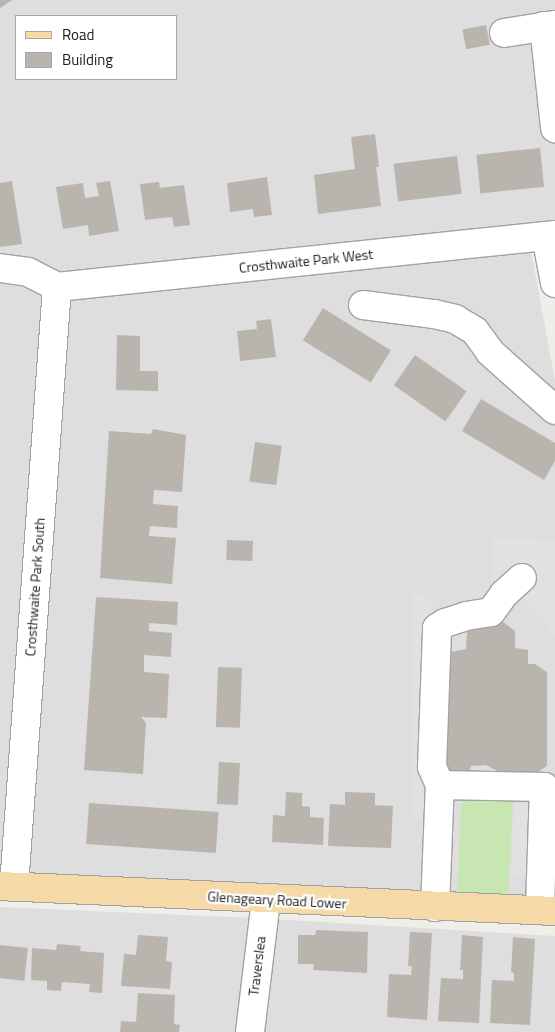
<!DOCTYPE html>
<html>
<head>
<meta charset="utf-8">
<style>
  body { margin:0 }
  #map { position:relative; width:555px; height:1032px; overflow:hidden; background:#f0eee8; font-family:"Titillium Web",sans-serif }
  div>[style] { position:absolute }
  .residential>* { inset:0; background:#dfdede }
  .grass>* { inset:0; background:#c8e6b2 }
  .parking>* { inset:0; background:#e1e1e1; transform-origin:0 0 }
  .building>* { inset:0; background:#bab4ae; transform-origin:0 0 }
  .roads { filter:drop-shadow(1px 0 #a2a2a2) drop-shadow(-1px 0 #a2a2a2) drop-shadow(0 1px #a2a2a2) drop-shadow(0 -1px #a2a2a2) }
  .minor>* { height:28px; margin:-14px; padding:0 14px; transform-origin:14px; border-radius:14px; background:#fff }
  .major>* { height:28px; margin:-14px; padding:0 14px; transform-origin:14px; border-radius:14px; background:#f5daa8 }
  span { translate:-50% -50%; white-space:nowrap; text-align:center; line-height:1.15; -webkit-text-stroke:4.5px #fff; paint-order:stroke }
  .street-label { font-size:14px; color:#212121 }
  .legend { position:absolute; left:15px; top:15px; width:162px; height:65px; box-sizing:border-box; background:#fff; border:1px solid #a6a6a6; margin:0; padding:6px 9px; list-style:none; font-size:15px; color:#212121 }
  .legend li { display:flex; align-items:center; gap:10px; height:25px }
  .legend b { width:25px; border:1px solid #a6a6a6 }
</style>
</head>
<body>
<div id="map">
  <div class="residential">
    <div style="clip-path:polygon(evenodd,0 0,555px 0,555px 220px,526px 223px,555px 381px,555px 909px,0 883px,0 0,16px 16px,176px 16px,176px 79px,16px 79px,16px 16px)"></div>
    <div style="clip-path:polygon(0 907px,255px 918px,555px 936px,555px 1032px,0 1032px)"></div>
  </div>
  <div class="grass">
    <div style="clip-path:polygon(470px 799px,513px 801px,508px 903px,457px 900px,461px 804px)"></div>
  </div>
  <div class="parking">
    <div style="clip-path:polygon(491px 538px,555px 539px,555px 639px,547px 622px,522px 600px,491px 599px)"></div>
    <div style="left:411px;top:594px;width:20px;height:227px"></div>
    <div style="left:515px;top:800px;width:21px;height:74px;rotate:3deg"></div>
  </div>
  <div class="building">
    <div style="clip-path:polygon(0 0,12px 0,0 8px)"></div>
    <div style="left:486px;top:25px;width:20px;height:24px;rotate:79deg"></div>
    <div style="clip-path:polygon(375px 134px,379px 167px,376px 167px,381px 206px,318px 214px,314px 175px,355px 169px,351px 137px)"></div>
    <div style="left:540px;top:148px;width:39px;height:64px;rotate:84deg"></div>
    <div style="left:457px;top:156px;width:38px;height:64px;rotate:83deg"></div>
    <div style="clip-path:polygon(267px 177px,272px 215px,254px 217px,253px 209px,230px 212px,227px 183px)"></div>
    <div style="clip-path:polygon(12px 181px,22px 244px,0 247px,0 183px)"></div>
    <div style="clip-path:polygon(110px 181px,119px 231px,89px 236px,88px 225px,63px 229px,56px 187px,83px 183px,85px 198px,99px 196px,96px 183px)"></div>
    <div style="clip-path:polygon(159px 182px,160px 188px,184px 185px,190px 225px,174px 227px,172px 217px,145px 220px,140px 184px)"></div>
    <div style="left:323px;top:308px;width:80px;height:38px;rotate:32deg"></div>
    <div style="clip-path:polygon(271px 319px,276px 357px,240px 361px,237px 331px,257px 329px,256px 321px)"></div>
    <div style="clip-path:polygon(117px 335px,140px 336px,140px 371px,158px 371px,158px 391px,116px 390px)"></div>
    <div style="left:415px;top:355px;width:63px;height:37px;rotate:35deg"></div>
    <div style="clip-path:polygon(481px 399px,555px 443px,555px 461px,544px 480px,462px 431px)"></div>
    <div style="clip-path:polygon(153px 429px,186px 435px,182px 492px,154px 490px,153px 504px,178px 506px,177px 528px,150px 526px,149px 536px,176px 538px,172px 584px,100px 578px,109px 431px,151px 434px)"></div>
    <div style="left:255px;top:442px;width:27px;height:40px;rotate:8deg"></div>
    <div style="left:227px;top:540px;width:26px;height:20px;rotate:2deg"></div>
    <div style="clip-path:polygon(96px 597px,178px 602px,177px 625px,149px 623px,149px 631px,172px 633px,171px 657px,144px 655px,144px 672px,169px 674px,167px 718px,141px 717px,146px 723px,143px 774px,84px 770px)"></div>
    <div style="clip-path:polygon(503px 622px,515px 631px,515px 648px,528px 650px,528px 664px,535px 664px,547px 672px,547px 766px,530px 777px,510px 778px,486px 765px,471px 766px,469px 772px,444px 772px,445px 659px,451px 652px,466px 649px,467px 632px,473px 623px)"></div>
    <div style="left:218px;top:667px;width:24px;height:60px;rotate:2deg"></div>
    <div style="left:219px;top:762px;width:21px;height:42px;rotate:3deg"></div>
    <div style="clip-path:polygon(286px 792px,302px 793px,302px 806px,310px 807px,310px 817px,324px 818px,323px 845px,272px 842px,273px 815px,285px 816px)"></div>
    <div style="clip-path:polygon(345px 792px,375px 793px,375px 805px,393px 806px,391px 848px,328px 846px,330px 804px,345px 805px)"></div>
    <div style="left:89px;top:803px;width:130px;height:41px;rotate:4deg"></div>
    <div style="clip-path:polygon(316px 930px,368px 932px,367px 973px,313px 970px,314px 964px,298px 964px,298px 935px,315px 935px)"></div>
    <div style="clip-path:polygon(410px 932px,432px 933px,427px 1020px,387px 1017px,389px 974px,411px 975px,412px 966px,408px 966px)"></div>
    <div style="clip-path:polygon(138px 935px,168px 937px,166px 961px,172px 962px,170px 989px,121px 986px,124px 954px,136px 955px)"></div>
    <div style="clip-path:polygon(462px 935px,483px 937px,479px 1023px,438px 1021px,441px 978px,463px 979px,463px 970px,460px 970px)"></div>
    <div style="clip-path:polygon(513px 937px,535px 939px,530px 1025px,490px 1023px,492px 980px,514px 981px,514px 973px,511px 972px)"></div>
    <div style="clip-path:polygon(57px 944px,81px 946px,80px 951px,104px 953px,102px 993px,89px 992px,90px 984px,62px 982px,61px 991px,47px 990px,47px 981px,31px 980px,32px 948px,56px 950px)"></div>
    <div style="left:0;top:945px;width:28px;height:33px;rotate:6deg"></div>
    <div style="clip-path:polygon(138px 993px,175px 995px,174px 1024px,180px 1025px,179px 1032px,120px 1032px,121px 1021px,136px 1022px)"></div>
  </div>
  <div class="roads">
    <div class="minor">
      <div style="left:544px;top:26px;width:103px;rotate:83.8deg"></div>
      <div style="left:504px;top:33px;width:52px;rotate:-8.9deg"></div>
      <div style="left:546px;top:236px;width:48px;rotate:79.2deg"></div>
      <div style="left:0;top:268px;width:28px;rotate:8deg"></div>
      <div style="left:28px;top:272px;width:33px;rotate:27deg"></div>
      <div style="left:57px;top:287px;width:501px;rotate:-5.96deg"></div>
      <div style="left:363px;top:305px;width:72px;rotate:7.2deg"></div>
      <div style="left:434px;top:314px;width:22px;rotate:13deg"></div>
      <div style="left:455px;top:319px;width:23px;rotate:31deg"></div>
      <div style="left:475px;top:331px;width:26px;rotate:54deg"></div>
      <div style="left:490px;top:352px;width:87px;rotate:41.7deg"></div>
      <div style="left:440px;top:785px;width:20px;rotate:-114deg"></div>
      <div style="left:432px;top:767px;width:139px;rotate:-87.9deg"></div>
      <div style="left:437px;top:628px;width:9px;rotate:-32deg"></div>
      <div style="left:445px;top:623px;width:22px;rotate:-18deg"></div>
      <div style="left:466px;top:616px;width:25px;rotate:-9deg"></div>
      <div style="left:491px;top:612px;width:22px;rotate:-54deg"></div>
      <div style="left:504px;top:594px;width:24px;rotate:-42deg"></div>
      <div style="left:14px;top:887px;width:602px;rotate:-85.9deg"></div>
      <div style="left:435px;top:907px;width:122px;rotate:-87.7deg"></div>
      <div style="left:440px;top:785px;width:104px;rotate:1.1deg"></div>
      <div style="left:544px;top:787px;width:123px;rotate:91.9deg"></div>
      <div style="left:250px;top:1032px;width:133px;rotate:-83.1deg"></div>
    </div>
    <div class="major">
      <div style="left:0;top:886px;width:556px;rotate:2.58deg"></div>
    </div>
  </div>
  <div class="street-label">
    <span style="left:306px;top:261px;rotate:-6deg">Crosthwaite Park West</span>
    <span style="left:35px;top:587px;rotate:-86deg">Crosthwaite Park South</span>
    <span style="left:277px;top:900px;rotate:3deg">Glenageary Road Lower</span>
    <span style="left:257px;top:966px;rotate:-83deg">Traverslea</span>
  </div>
  <ul class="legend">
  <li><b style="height:6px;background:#f5daa8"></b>Road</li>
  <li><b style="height:14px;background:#bab4ae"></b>Building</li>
  </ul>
</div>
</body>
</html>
